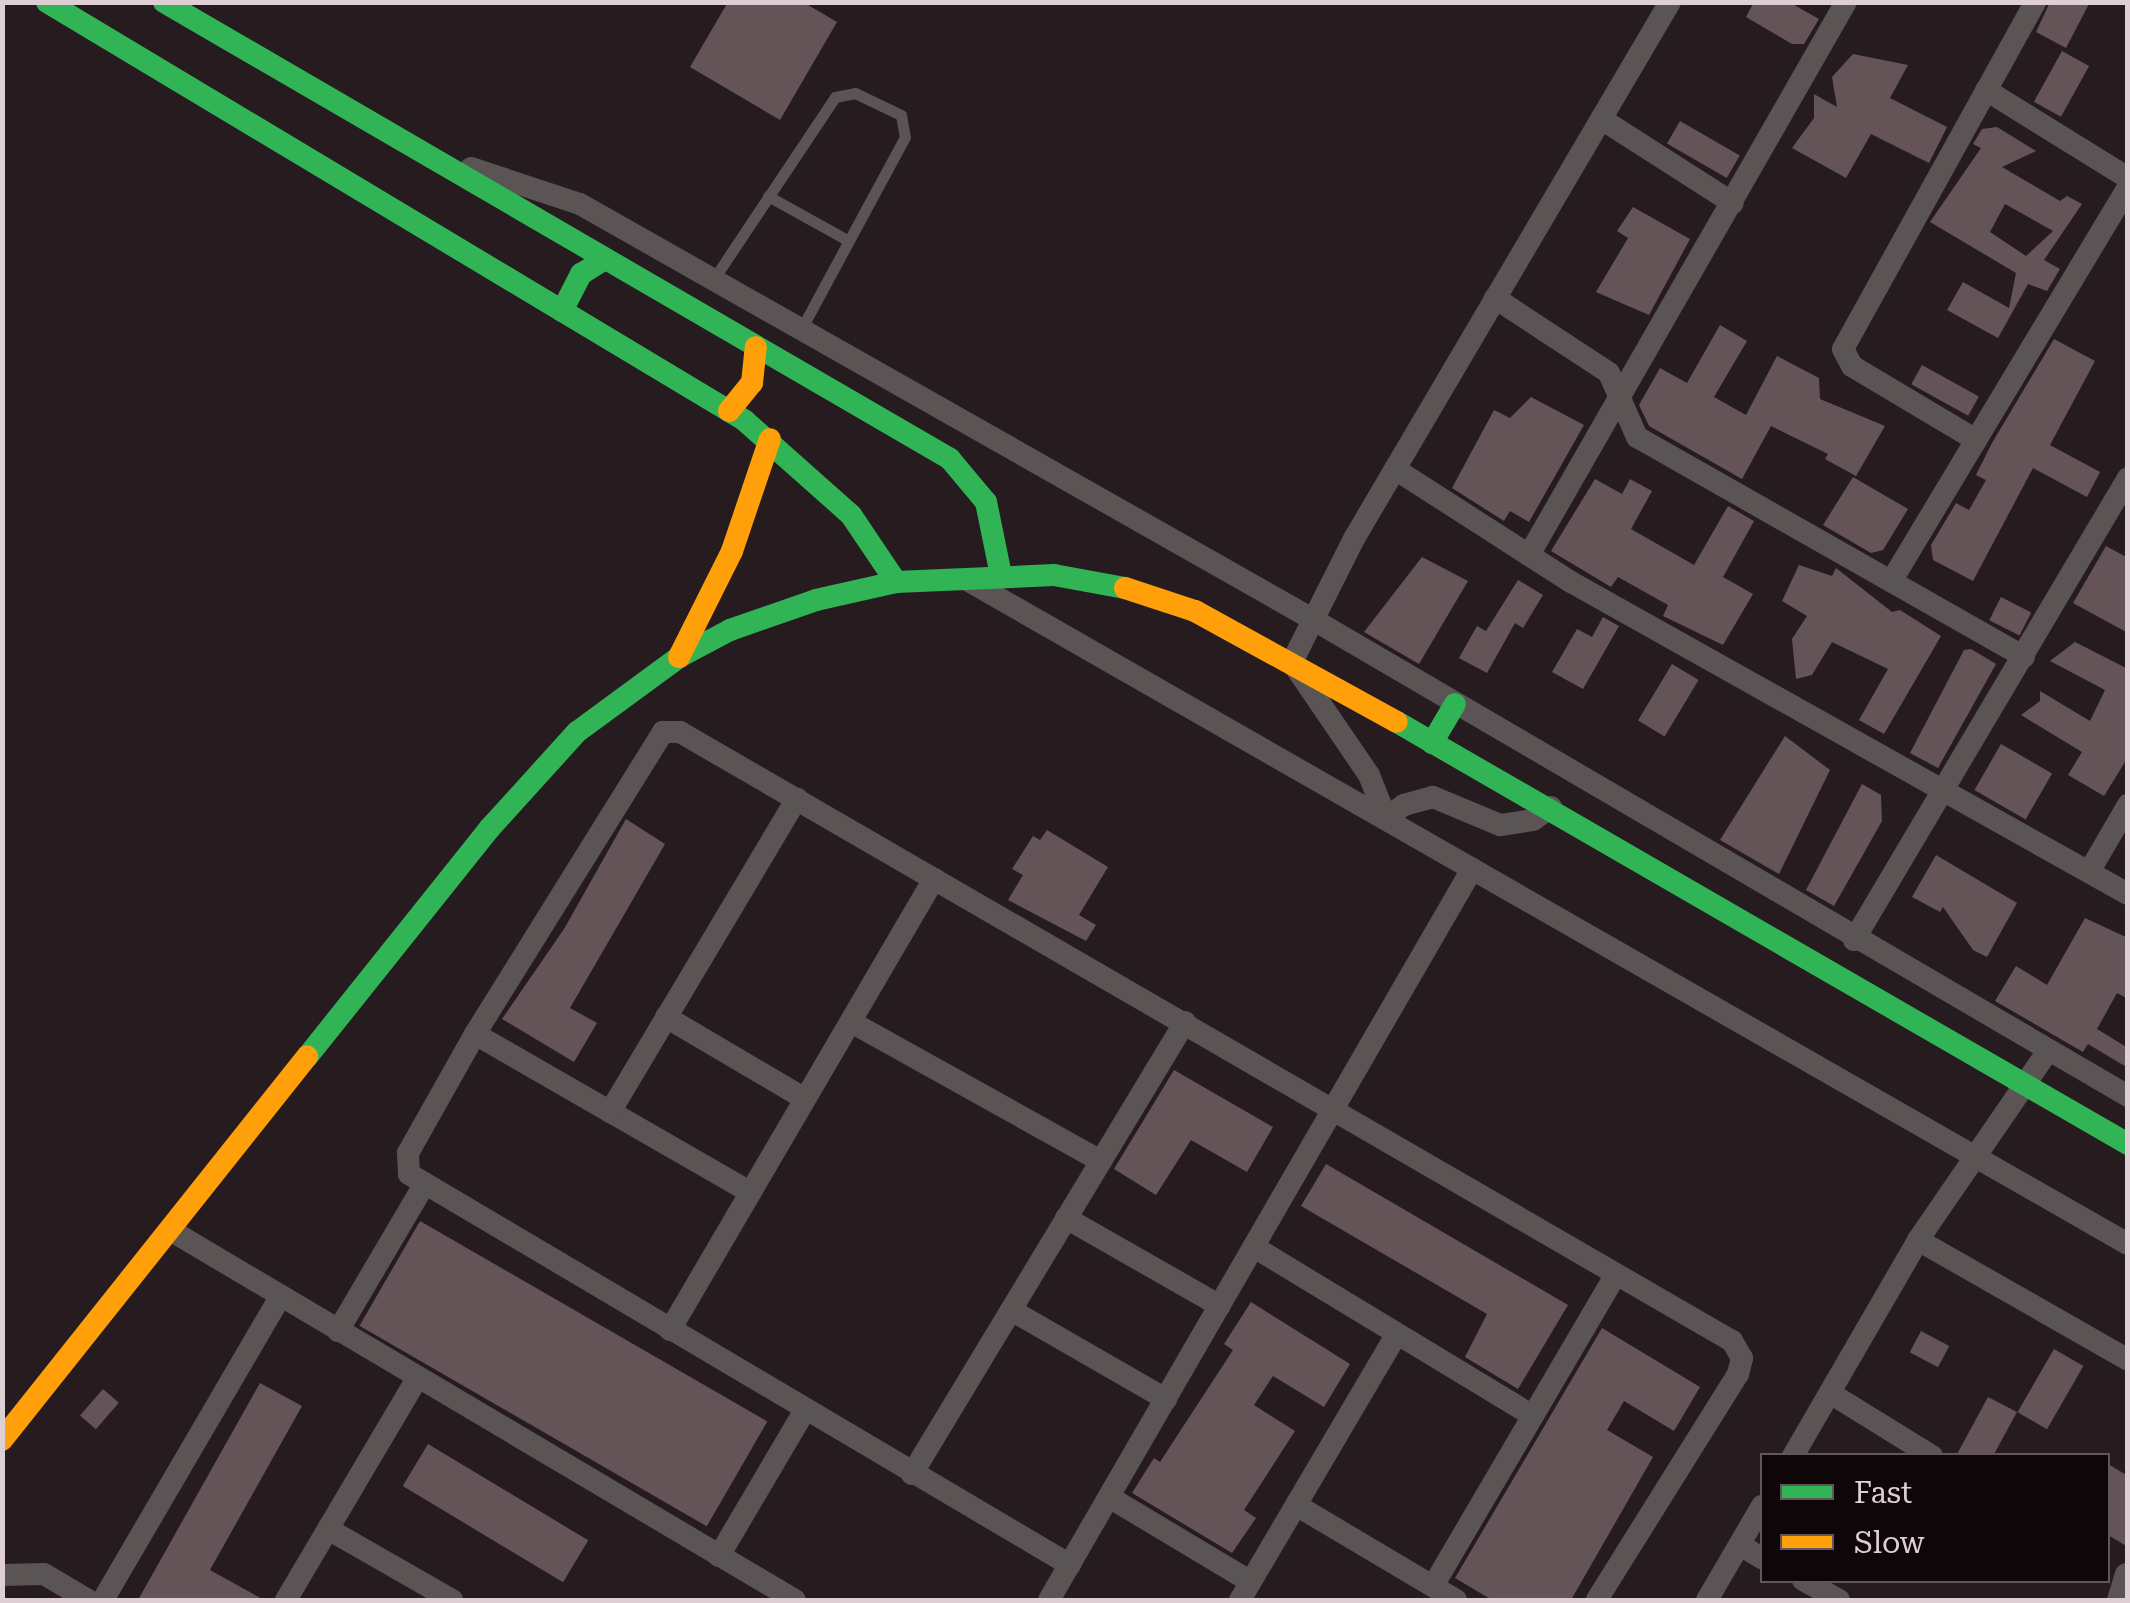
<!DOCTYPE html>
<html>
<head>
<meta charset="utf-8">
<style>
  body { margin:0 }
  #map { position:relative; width:2130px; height:1603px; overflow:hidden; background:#261c1f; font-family:"Roboto Serif",serif }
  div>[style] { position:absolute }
  .building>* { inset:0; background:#645458; transform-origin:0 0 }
  .lane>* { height:11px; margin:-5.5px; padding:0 5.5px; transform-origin:5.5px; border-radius:5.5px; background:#5a5455 }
  .street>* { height:22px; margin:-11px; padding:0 11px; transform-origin:11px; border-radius:11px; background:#5a5455 }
  .fast>* { height:22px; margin:-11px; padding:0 11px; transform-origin:11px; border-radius:11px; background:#30b455 }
  .slow>* { height:22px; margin:-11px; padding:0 11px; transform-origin:11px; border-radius:11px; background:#ff9f0a }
  span { translate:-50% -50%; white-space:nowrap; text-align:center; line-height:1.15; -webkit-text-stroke:10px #0e0608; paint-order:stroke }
  .frame { position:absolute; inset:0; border:5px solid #ddcfd3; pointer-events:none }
  .legend { position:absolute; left:1760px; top:1453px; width:350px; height:130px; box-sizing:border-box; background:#0e0608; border:2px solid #615659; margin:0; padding:12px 18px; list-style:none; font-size:30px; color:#ddcfd3 }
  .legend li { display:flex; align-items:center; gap:20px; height:50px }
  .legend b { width:50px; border:2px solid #615659 }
</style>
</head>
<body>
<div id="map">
  <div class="building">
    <div style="clip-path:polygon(728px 2px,803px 2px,837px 22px,780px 120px,690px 67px)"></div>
    <div style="clip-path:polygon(1754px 2px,1789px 2px,1819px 19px,1804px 44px,1792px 44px,1746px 17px)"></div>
    <div style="clip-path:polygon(2050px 2px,2090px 2px,2066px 48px,2036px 32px)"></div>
    <div style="left:2062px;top:51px;width:31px;height:58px;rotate:29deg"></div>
    <div style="clip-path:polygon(1853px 54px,1908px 65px,1890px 98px,1947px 127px,1929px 163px,1871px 134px,1846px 178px,1792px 148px,1814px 118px,1814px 94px,1837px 107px,1832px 77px)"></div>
    <div style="left:1680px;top:121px;width:69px;height:26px;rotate:30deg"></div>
    <div style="clip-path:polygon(evenodd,1997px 127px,2036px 151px,2002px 167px,2060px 201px,2067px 196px,2082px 204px,2044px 260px,2060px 269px,2047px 291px,2028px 284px,1998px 338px,1947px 310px,1963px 282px,2009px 308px,2016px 273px,1930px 222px,1981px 148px,1973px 144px,1982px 129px,1997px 127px,2005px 204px,2053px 231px,2026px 256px,1990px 232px,2005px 204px)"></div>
    <div style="clip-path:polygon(1633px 207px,1690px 239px,1649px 315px,1596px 292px,1628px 238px,1617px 231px)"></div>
    <div style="clip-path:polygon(1720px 325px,1747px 341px,1714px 397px,1746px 415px,1777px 356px,1819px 378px,1820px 399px,1885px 426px,1856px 476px,1825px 459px,1828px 454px,1771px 426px,1742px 479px,1649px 426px,1639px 405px,1660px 368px,1687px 383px)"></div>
    <div style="clip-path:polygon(2054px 339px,2095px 361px,2050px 445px,2100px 472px,2087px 497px,2033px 468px,1973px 581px,1933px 560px,1931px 545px,1956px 503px,1969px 510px,1986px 480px,1976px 475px,1992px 443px)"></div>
    <div style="left:1922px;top:365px;width:65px;height:22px;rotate:29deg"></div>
    <div style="clip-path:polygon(1531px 397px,1584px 425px,1529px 522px,1510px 511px,1504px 521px,1452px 488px,1494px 410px,1510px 418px)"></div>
    <div style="clip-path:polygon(1853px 477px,1908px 509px,1883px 550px,1871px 553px,1823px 525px)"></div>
    <div style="clip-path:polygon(1595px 479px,1622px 494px,1630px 479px,1652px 491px,1631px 529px,1694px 565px,1728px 506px,1754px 521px,1723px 577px,1753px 594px,1723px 645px,1663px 616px,1668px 605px,1618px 577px,1611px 587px,1551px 551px)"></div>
    <div style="clip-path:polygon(2106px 546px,2128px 558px,2128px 633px,2073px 603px)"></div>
    <div style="clip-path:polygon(1422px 557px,1468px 581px,1419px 664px,1364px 632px)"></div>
    <div style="clip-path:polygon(1799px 565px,1832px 576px,1836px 568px,1892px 612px,1900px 610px,1941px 636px,1884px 734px,1859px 720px,1888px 669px,1832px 642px,1812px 675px,1796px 679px,1792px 639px,1807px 616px,1782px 601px)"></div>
    <div style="clip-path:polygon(1518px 580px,1543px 595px,1523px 628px,1515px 623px,1487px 673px,1459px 658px,1477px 626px,1486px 631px)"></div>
    <div style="left:2001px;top:597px;width:34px;height:26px;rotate:27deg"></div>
    <div style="clip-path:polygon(1603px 617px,1619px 626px,1583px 689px,1552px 672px,1577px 629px,1592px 637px)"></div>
    <div style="clip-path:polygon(2075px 642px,2128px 669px,2128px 757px,2104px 796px,2068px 775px,2082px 752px,2021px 715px,2040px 701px,2040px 691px,2090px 721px,2105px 690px,2050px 661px)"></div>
    <div style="clip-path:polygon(1971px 649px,1996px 664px,1938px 768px,1910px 753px,1964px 650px)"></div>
    <div style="left:1672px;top:664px;width:31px;height:66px;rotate:31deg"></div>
    <div style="clip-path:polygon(1785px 736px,1830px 770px,1779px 874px,1720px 840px)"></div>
    <div style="left:2001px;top:744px;width:59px;height:53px;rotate:30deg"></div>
    <div style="clip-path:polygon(1862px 784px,1881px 795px,1882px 821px,1834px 906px,1806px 890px)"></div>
    <div style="clip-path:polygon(626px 819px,665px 844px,570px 1008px,597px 1023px,574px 1062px,502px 1019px,564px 929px)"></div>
    <div style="clip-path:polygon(1047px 830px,1108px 867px,1079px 915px,1096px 925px,1086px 941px,1008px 900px,1023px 875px,1012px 869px,1033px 836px,1040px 840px)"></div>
    <div style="clip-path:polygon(1936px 855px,2017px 903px,1987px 957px,1973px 950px,1943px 907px,1940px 912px,1912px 897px)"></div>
    <div style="clip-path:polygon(2085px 918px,2128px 938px,2128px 999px,2117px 993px,2097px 1029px,2128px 1048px,2128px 1068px,2088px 1044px,2083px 1052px,1995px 1001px,2016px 966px,2047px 985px)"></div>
    <div style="clip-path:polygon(1174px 1070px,1273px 1127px,1247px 1172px,1191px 1140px,1156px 1195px,1114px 1169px)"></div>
    <div style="clip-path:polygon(1326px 1164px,1568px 1305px,1518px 1389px,1465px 1357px,1487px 1314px,1301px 1206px)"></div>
    <div style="left:420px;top:1221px;width:401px;height:121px;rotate:30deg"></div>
    <div style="clip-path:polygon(1251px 1302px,1350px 1364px,1324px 1407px,1273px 1376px,1254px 1405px,1295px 1431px,1244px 1510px,1256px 1518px,1232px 1553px,1132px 1493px,1154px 1458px,1160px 1462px,1233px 1350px,1224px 1344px)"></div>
    <div style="clip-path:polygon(1602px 1328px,1700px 1387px,1674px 1431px,1624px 1401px,1607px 1430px,1653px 1457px,1571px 1600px,1492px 1600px,1455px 1578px)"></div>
    <div style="left:1921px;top:1331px;width:32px;height:24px;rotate:28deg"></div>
    <div style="left:2054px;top:1349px;width:34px;height:73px;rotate:30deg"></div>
    <div style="clip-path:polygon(260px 1383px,302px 1406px,210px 1570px,264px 1600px,138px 1600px)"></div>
    <div style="left:103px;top:1389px;width:21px;height:35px;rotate:41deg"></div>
    <div style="clip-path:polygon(1988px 1397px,2017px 1412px,1993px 1456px,1956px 1456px)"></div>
    <div style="left:428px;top:1444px;width:187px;height:49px;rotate:31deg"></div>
    <div style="clip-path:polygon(2108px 1464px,2128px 1476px,2128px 1547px,2108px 1535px)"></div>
  </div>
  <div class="lane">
    <div style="left:768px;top:196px;width:90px;rotate:29.1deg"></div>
    <div style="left:713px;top:280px;width:220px;rotate:-56.3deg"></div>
    <div style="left:835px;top:97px;width:20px;rotate:-11deg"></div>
    <div style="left:855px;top:93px;width:51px;rotate:25.6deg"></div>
    <div style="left:901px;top:115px;width:22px;rotate:80deg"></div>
    <div style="left:905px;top:137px;width:218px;rotate:118.4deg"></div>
  </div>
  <div class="street">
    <div style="left:1986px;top:90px;width:167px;rotate:31.8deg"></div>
    <div style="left:1603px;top:120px;width:154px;rotate:32.6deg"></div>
    <div style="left:471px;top:168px;width:115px;rotate:18.3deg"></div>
    <div style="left:580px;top:204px;width:844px;rotate:29.54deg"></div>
    <div style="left:1314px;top:620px;width:943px;rotate:30.32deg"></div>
    <div style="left:1495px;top:298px;width:136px;rotate:33.3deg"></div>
    <div style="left:1609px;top:373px;width:70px;rotate:66.4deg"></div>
    <div style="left:1637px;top:437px;width:445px;rotate:29.6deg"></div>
    <div style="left:1976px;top:440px;width:144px;rotate:-149.2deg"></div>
    <div style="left:1852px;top:366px;width:19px;rotate:-118deg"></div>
    <div style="left:1843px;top:349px;width:397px;rotate:-61deg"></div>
    <div style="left:1395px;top:469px;width:209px;rotate:32.7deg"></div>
    <div style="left:1571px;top:582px;width:638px;rotate:29.26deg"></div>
    <div style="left:1529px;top:555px;width:637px;rotate:-60.18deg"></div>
    <div style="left:967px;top:580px;width:1337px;rotate:29.77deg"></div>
    <div style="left:1892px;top:580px;width:458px;rotate:-59deg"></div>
    <div style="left:1551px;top:807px;width:22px;rotate:144deg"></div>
    <div style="left:1533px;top:820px;width:33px;rotate:171deg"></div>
    <div style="left:1500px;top:825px;width:73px;rotate:-157.3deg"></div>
    <div style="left:1433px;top:797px;width:30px;rotate:165deg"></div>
    <div style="left:1404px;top:805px;width:22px;rotate:144deg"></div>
    <div style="left:1386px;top:818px;width:46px;rotate:-111.6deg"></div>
    <div style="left:1369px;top:775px;width:137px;rotate:-124.3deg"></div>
    <div style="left:1292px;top:662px;width:140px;rotate:-63.3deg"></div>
    <div style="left:1355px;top:537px;width:621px;rotate:-59.51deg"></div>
    <div style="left:2089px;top:872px;width:78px;rotate:-59.8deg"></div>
    <div style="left:1854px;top:940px;width:537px;rotate:-59.33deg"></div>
    <div style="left:666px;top:1017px;width:161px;rotate:30.5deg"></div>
    <div style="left:851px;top:1022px;width:286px;rotate:29.1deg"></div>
    <div style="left:475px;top:1034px;width:317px;rotate:29.9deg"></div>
    <div style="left:610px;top:1112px;width:365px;rotate:-59.2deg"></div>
    <div style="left:1066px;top:1218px;width:177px;rotate:29.7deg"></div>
    <div style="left:170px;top:1230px;width:726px;rotate:30.63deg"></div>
    <div style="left:1918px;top:1240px;width:242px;rotate:29.7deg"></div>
    <div style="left:1254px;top:1247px;width:326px;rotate:31.2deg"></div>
    <div style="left:1011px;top:1310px;width:179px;rotate:29.9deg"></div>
    <div style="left:670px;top:1330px;width:523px;rotate:-59.66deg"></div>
    <div style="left:338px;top:1331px;width:169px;rotate:-59.5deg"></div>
    <div style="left:1830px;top:1393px;width:120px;rotate:31.7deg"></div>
    <div style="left:1793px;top:1456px;width:250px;rotate:-59.9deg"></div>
    <div style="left:1918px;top:1240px;width:229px;rotate:-55.5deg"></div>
    <div style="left:912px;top:1474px;width:528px;rotate:-58.87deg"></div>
    <div style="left:1109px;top:1497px;width:165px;rotate:30.9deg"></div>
    <div style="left:1296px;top:1505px;width:186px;rotate:30.7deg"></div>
    <div style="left:328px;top:1529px;width:143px;rotate:29.8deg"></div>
    <div style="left:1740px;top:1545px;width:26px;rotate:31deg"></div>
    <div style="left:719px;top:1556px;width:169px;rotate:-59.5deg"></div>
    <div style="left:1070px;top:1565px;width:768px;rotate:-149.39deg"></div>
    <div style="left:409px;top:1174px;width:21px;rotate:-93deg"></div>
    <div style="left:408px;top:1153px;width:137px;rotate:-60.6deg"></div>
    <div style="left:475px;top:1034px;width:356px;rotate:-58.1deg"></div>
    <div style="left:663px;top:732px;width:17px"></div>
    <div style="left:680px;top:732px;width:1216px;rotate:30.07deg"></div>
    <div style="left:1732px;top:1341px;width:20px;rotate:60deg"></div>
    <div style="left:1742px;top:1358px;width:16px;rotate:104deg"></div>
    <div style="left:1738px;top:1374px;width:266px;rotate:122deg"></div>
    <div style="left:2px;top:1575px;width:42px;rotate:-1.4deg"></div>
    <div style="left:44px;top:1574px;width:51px;rotate:30.6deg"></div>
    <div style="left:1803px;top:1580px;width:41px;rotate:29.1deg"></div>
    <div style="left:1433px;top:1586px;width:359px;rotate:-59.6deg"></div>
    <div style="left:103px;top:1600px;width:351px;rotate:-59.7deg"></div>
    <div style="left:286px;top:1600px;width:259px;rotate:-59.4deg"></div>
    <div style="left:1049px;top:1600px;width:845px;rotate:-59.94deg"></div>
    <div style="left:1240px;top:1600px;width:308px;rotate:-59.5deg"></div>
    <div style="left:1707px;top:1600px;width:109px;rotate:-59.7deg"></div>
    <div style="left:2118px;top:1600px;width:27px;rotate:-73deg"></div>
  </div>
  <div class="fast">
    <div style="left:47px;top:2px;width:813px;rotate:30.95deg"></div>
    <div style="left:744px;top:420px;width:143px;rotate:41.6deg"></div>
    <div style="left:851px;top:515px;width:81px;rotate:56.1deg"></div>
    <div style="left:164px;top:2px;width:909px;rotate:30.17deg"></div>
    <div style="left:950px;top:459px;width:56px;rotate:50.1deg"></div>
    <div style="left:986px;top:502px;width:75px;rotate:78.4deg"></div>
    <div style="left:562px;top:311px;width:42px;rotate:-62.8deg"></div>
    <div style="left:581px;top:274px;width:28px;rotate:-32deg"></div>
    <div style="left:1397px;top:722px;width:844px;rotate:30deg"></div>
    <div style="left:1432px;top:743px;width:45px;rotate:-59.5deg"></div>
    <div style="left:307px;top:1057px;width:292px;rotate:-51.4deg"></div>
    <div style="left:489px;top:829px;width:131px;rotate:-47.8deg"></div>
    <div style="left:577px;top:732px;width:127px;rotate:-36.3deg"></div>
    <div style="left:679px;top:657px;width:58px;rotate:-27.9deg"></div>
    <div style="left:730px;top:630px;width:91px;rotate:-19.2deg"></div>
    <div style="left:816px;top:600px;width:82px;rotate:-12.7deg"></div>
    <div style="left:896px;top:582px;width:158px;rotate:-2.5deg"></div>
    <div style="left:1054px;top:575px;width:72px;rotate:10.4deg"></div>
  </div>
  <div class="slow">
    <div style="left:729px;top:411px;width:36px;rotate:-51deg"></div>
    <div style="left:752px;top:383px;width:36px;rotate:-84deg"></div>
    <div style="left:1125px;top:588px;width:74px;rotate:18.2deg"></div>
    <div style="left:1195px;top:611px;width:230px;rotate:28.8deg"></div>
    <div style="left:679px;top:657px;width:119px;rotate:-63.4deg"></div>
    <div style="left:732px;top:551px;width:118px;rotate:-71.3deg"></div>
    <div style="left:2px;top:1440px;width:490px;rotate:-51.5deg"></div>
  </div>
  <div class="frame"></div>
  <ul class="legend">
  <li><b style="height:12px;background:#30b455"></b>Fast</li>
  <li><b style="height:12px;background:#ff9f0a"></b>Slow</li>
  </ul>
</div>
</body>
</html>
